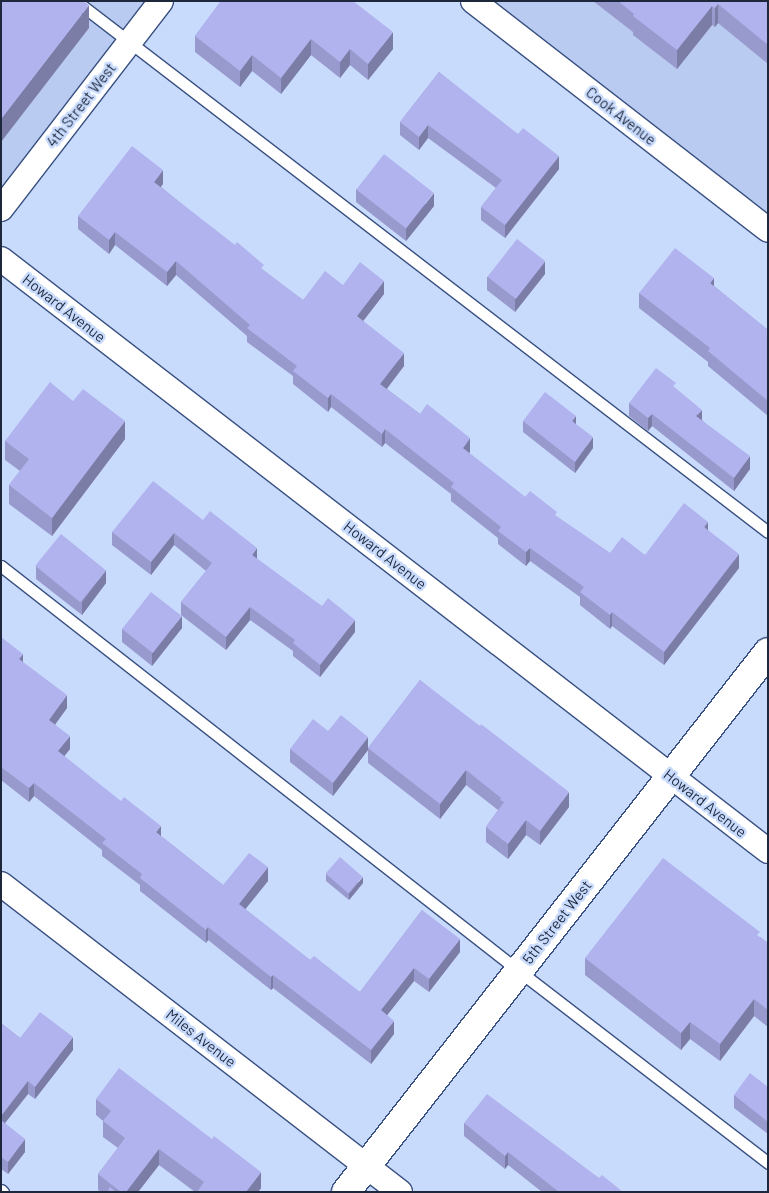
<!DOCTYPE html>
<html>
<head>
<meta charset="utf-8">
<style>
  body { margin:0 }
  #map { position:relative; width:769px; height:1193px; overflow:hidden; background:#c9dbfd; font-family:Barlow,sans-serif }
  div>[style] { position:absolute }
  .built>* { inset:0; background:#b9cbf0 }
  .roads { filter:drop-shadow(1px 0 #3a5181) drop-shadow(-1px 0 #3a5181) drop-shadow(0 1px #3a5181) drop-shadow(0 -1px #3a5181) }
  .lane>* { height:11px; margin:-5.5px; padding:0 5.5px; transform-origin:5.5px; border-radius:5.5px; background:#fff }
  .street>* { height:24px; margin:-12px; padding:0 12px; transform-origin:12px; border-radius:12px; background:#fff }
  .secondary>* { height:28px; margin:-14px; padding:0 14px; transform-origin:14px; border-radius:14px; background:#fff }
  .wall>* { inset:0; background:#989acd }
  .shaded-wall>* { inset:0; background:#7c7da7 }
  .building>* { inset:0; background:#b1b3ee; transform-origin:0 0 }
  span { translate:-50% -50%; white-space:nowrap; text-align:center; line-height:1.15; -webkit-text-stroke:5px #c9dbfd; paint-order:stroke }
  .street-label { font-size:15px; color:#1d283c }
  .frame { position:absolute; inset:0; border:2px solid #1d283c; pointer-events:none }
</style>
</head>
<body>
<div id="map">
  <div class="built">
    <div style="clip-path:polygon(1px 1px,161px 1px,1px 209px)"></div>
    <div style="clip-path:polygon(473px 1px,768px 1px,768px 230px)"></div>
  </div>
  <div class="roads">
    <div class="lane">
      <div style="left:76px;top:1px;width:872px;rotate:37.5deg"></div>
      <div style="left:1px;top:566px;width:658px;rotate:38.02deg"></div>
      <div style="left:519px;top:971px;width:314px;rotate:37.6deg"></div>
      <div style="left:1px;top:1190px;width:3px;rotate:45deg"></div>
    </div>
    <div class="street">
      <div style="left:473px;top:1px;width:373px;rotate:37.8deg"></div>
      <div style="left:1px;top:209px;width:262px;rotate:-52.4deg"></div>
      <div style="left:1px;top:259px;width:969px;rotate:37.66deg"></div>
      <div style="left:1px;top:884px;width:504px;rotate:37.67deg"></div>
    </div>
    <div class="secondary">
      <div style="left:346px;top:1192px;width:685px;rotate:-51.99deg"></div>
    </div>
  </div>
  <div class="wall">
    <div style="clip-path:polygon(221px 1px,393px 49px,368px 80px,350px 65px,340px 78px,311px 55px,281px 94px,252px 71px,240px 87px,195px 52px,195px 36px)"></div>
    <div style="clip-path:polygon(593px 1px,768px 1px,768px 64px,718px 23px,715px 27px,712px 25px,677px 69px,633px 35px,633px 32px)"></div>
    <div style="clip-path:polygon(439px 72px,559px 169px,505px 238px,481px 220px,481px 207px,496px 188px,428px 138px,419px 150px,400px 135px,400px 122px)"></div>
    <div style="clip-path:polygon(163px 184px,161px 187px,264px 271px,303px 300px,343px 285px,384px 294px,363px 321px,404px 366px,387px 389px,420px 414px,470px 452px,469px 453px,525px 497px,557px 517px,610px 553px,645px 555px,708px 530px,739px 568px,664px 665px,612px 626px,610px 629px,580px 605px,580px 597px,530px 561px,526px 566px,498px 544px,498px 538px,451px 501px,451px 494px,385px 443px,382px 447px,331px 407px,328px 412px,293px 384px,293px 376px,247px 342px,247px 336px,176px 275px,167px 286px,115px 245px,109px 254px,78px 229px,78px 216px)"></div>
    <div style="clip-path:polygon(356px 189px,434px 206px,406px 241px,356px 202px)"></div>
    <div style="clip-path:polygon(545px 274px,515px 312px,487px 290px,487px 277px)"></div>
    <div style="clip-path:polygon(714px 286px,768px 330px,768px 416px,708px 366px,708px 362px,639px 308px,639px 293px)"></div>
    <div style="clip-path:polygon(676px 389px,702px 420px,750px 469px,734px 491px,652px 426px,648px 431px,629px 416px,629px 403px)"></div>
    <div style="clip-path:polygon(73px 401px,125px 439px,52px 536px,9px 504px,9px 485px,20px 471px,5px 460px,5px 441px)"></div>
    <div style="clip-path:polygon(523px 421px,593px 448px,575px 473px,523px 432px)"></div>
    <div style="clip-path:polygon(203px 520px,257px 559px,355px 632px,320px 677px,293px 656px,293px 651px,250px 620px,226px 650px,181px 615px,181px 602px,206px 571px,174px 545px,151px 575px,112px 545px,112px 532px)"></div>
    <div style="clip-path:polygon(36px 566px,106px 583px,82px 615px,36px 579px)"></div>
    <div style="clip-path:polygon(182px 628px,152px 666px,122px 642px,122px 629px)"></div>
    <div style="clip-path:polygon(1px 637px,23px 662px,67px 708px,55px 724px,70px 749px,64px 756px,161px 836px,223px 885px,268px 881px,245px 909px,310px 960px,360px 992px,422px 910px,460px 952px,429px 992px,414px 981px,387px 1015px,394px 1034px,371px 1064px,273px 988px,271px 990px,208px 940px,206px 943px,140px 891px,140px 885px,102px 856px,102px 850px,34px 796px,29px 802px,1px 780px)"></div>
    <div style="clip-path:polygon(420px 680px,569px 807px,540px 845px,526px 835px,508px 859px,486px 842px,486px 827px,498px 810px,466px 785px,440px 819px,368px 763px,368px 750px,333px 796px,290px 762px,290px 749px,328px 731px,368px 748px)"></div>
    <div style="clip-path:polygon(326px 874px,363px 883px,349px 900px,326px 881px)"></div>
    <div style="clip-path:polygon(760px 937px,768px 943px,768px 1027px,754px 1016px,720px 1061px,690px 1039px,681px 1050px,585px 975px,585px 958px)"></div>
    <div style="clip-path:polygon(1px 1023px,20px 1038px,73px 1050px,35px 1099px,28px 1094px,5px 1123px,25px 1152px,8px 1174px,1px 1169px)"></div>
    <div style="clip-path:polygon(768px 1087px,768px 1134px,734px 1108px,734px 1095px)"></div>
    <div style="clip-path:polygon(96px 1099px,261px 1188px,258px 1192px,195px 1192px,159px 1165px,138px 1192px,101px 1192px,98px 1190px,98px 1174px,118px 1148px,103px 1137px,103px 1121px,96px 1115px)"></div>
    <div style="clip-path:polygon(464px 1123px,599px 1178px,623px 1192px,542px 1192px,508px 1165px,505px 1169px,464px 1136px)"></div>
  </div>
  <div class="shaded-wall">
    <div style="clip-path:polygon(718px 4px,718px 23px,715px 27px,715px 8px)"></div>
    <div style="clip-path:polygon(89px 5px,89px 28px,1px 142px,1px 119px)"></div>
    <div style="clip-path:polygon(712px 6px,712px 25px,677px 69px,677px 50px)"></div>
    <div style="clip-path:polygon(393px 32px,393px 49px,368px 80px,368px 64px)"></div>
    <div style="clip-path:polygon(311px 39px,311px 55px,281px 94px,281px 78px)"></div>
    <div style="clip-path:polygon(350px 49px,350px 65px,340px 78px,340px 62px)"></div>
    <div style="clip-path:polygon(252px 55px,252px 71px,240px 87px,240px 71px)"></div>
    <div style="clip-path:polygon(428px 125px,428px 138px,419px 150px,419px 137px)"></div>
    <div style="clip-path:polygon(559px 156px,559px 169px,505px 238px,505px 225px)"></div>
    <div style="clip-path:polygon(163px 170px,163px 184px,154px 195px,154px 182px)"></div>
    <div style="clip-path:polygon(434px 193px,434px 206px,406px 241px,406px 229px)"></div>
    <div style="clip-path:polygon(115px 232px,115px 245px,109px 254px,109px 240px)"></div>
    <div style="clip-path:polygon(176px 261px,176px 275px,167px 286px,167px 272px)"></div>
    <div style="clip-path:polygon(545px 261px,545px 274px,515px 312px,515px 299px)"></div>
    <div style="clip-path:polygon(714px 278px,714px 293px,710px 283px)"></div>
    <div style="clip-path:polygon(384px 281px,384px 294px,357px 329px,357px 316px)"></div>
    <div style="clip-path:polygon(404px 353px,404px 366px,380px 397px,380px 384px)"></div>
    <div style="clip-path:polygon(331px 394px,331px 407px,328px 412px,328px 398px)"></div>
    <div style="clip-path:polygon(702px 410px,702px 422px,696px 416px)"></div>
    <div style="clip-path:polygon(652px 414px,652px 426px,648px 431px,648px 418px)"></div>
    <div style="clip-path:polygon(576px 416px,576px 427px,572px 421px)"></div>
    <div style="clip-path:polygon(125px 421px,125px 439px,52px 536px,52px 518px)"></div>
    <div style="clip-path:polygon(385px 429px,385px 443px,382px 447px,382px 434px)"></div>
    <div style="clip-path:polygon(593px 437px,593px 448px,575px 473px,575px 462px)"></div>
    <div style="clip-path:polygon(470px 438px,470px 452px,463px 461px,463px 448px)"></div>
    <div style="clip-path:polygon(750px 456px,750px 469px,734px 491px,734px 478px)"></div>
    <div style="clip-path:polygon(708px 522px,708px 535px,704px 527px)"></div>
    <div style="clip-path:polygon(174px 533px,174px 545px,151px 575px,151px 562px)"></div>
    <div style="clip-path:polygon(257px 548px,257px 561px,252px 555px)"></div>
    <div style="clip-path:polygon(530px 548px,530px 561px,526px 566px,526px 552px)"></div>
    <div style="clip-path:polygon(739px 554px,739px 568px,664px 665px,664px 652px)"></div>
    <div style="clip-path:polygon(106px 570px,106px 583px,82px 615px,82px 602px)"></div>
    <div style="clip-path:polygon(250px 607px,250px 620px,226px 650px,226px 637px)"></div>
    <div style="clip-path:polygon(612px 612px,612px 626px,610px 629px,610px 615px)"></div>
    <div style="clip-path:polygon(182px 616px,182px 628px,152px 666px,152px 653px)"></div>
    <div style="clip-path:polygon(355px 620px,355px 632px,320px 677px,320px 665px)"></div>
    <div style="clip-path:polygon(23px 654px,23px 667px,19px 659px)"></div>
    <div style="clip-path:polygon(67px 695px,67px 708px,49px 733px,49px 720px)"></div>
    <div style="clip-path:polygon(70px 736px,70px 749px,58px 764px,58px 751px)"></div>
    <div style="clip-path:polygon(368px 737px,368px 750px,333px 796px,333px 783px)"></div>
    <div style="clip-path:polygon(466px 770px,466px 785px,440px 819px,440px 804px)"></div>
    <div style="clip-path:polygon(34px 783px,34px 796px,29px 802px,29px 788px)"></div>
    <div style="clip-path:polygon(569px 792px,569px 807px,540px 845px,540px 831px)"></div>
    <div style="clip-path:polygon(526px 820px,526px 835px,508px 859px,508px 844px)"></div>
    <div style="clip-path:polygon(161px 826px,161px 839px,156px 832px)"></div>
    <div style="clip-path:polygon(268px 867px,268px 881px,239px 917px,239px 904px)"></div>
    <div style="clip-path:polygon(363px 877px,363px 883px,349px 900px,349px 894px)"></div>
    <div style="clip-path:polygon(208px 927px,208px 940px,206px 943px,206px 930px)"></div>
    <div style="clip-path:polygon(460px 939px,460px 952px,429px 992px,429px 979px)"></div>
    <div style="clip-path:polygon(414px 968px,414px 981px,381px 1023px,381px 1010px)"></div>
    <div style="clip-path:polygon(273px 975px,273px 988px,271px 990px,271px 977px)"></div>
    <div style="clip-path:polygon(754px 999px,754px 1016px,720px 1061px,720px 1044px)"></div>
    <div style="clip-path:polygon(394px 1021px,394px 1034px,371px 1064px,371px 1050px)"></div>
    <div style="clip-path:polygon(690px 1022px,690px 1039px,681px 1050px,681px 1033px)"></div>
    <div style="clip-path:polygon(73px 1037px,73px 1050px,35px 1099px,35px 1087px)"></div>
    <div style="clip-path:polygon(28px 1081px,28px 1094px,1px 1128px,1px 1116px)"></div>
    <div style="clip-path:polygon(25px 1139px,25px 1152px,8px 1174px,8px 1162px)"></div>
    <div style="clip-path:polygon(159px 1149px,159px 1165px,138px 1192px,126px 1192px)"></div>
    <div style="clip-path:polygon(508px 1152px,508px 1165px,505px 1169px,505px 1156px)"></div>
    <div style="clip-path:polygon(261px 1172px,261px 1188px,258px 1192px,246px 1192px)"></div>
  </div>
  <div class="building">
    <div style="clip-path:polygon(1px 1px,84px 1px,89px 5px,1px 119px)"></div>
    <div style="clip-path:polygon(221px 1px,353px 1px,393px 32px,368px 64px,350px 49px,340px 62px,311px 39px,281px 78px,252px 55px,240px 71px,195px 36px)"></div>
    <div style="clip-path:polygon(618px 1px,768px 1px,768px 45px,718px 4px,715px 8px,712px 6px,677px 50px,633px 16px,634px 14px)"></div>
    <div style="clip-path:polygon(439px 72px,518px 134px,523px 128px,559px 156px,505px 225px,481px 207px,502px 180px,428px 125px,419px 137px,400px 122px)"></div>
    <div style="clip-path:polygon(132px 146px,163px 170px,154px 182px,235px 245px,237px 242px,264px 265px,261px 268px,303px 300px,325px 271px,343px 285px,360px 262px,384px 281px,357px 316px,404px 353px,380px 384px,420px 414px,427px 404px,470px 438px,463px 448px,525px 497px,530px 491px,557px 512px,555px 515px,610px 553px,622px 537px,645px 555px,684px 503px,708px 522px,704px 527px,739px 554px,664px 652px,612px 612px,610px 615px,580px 592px,584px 587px,530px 548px,526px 552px,498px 531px,501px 527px,451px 487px,454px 483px,385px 429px,382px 434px,331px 394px,328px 398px,293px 371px,297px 366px,247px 328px,250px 325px,176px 261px,167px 272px,115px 232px,109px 240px,78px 216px)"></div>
    <div style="left:384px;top:154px;width:63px;height:45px;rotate:38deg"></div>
    <div style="left:517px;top:239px;width:36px;height:48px;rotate:38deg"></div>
    <div style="clip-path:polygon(675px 248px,714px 278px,710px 283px,768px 330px,768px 401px,708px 351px,710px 348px,639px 293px)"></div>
    <div style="clip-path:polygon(656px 368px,676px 383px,673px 386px,702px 410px,696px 416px,750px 456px,734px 478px,652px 414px,648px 418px,629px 403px)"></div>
    <div style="clip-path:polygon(50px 382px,73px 401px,83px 389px,125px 421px,52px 518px,9px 485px,29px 459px,5px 441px)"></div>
    <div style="clip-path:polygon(545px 392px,576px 416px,572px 421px,593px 437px,575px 462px,523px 421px)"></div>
    <div style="clip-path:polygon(153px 481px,203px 520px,210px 511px,257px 548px,252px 555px,322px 606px,328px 598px,355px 620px,320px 665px,293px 643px,295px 640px,250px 607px,226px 637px,181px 602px,212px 563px,174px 533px,151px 562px,112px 532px)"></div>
    <div style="left:61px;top:534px;width:58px;height:41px;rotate:39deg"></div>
    <div style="left:151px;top:592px;width:39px;height:47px;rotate:38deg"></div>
    <div style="clip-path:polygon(1px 637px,23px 654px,19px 659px,67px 695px,49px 720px,70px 736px,58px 751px,121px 801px,124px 797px,161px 826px,156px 832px,223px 885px,249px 853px,268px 867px,239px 904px,310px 960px,314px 956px,360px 992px,422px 910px,460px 939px,429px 979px,414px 968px,381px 1010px,394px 1021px,371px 1050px,273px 975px,271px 977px,208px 927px,206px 930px,140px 878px,142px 874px,102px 843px,106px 839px,34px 783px,29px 788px,1px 767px)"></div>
    <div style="clip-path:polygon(420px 680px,480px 726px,481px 724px,569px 792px,540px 831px,526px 820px,508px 844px,486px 827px,504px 802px,500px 800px,501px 798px,466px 770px,440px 804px,368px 748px)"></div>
    <div style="clip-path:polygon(341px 715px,368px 737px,333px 783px,290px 749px,313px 719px,328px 731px)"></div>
    <div style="left:340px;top:857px;width:30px;height:22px;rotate:41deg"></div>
    <div style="clip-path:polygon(663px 858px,760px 932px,757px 935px,768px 943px,768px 1010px,754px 999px,720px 1044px,690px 1022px,681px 1033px,585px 958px)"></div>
    <div style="clip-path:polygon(40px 1012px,73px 1037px,35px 1087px,28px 1081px,1px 1116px,1px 1023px,20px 1038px)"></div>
    <div style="clip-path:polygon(119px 1068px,212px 1139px,214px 1136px,261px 1172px,246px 1192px,197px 1192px,204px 1182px,159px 1149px,126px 1192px,121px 1192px,98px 1174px,125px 1138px,103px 1121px,111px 1111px,96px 1099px)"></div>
    <div style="clip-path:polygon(750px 1073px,768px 1087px,768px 1122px,734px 1095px)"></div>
    <div style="clip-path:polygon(487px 1094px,599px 1178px,602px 1175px,623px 1192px,559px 1192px,508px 1152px,505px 1156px,464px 1123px)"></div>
    <div style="clip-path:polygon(1px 1120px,25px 1139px,8px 1162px,1px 1157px)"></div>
    <div style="clip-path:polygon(110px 1187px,116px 1192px,107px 1192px)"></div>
  </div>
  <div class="street-label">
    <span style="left:81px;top:105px;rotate:-52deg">4th Street West</span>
    <span style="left:621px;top:116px;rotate:38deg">Cook Avenue</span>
    <span style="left:64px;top:308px;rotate:38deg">Howard Avenue</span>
    <span style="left:385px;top:555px;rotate:38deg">Howard Avenue</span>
    <span style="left:705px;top:803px;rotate:38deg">Howard Avenue</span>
    <span style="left:557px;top:922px;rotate:-52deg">5th Street West</span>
    <span style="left:201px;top:1038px;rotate:38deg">Miles Avenue</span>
  </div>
  <div class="frame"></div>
</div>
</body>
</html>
